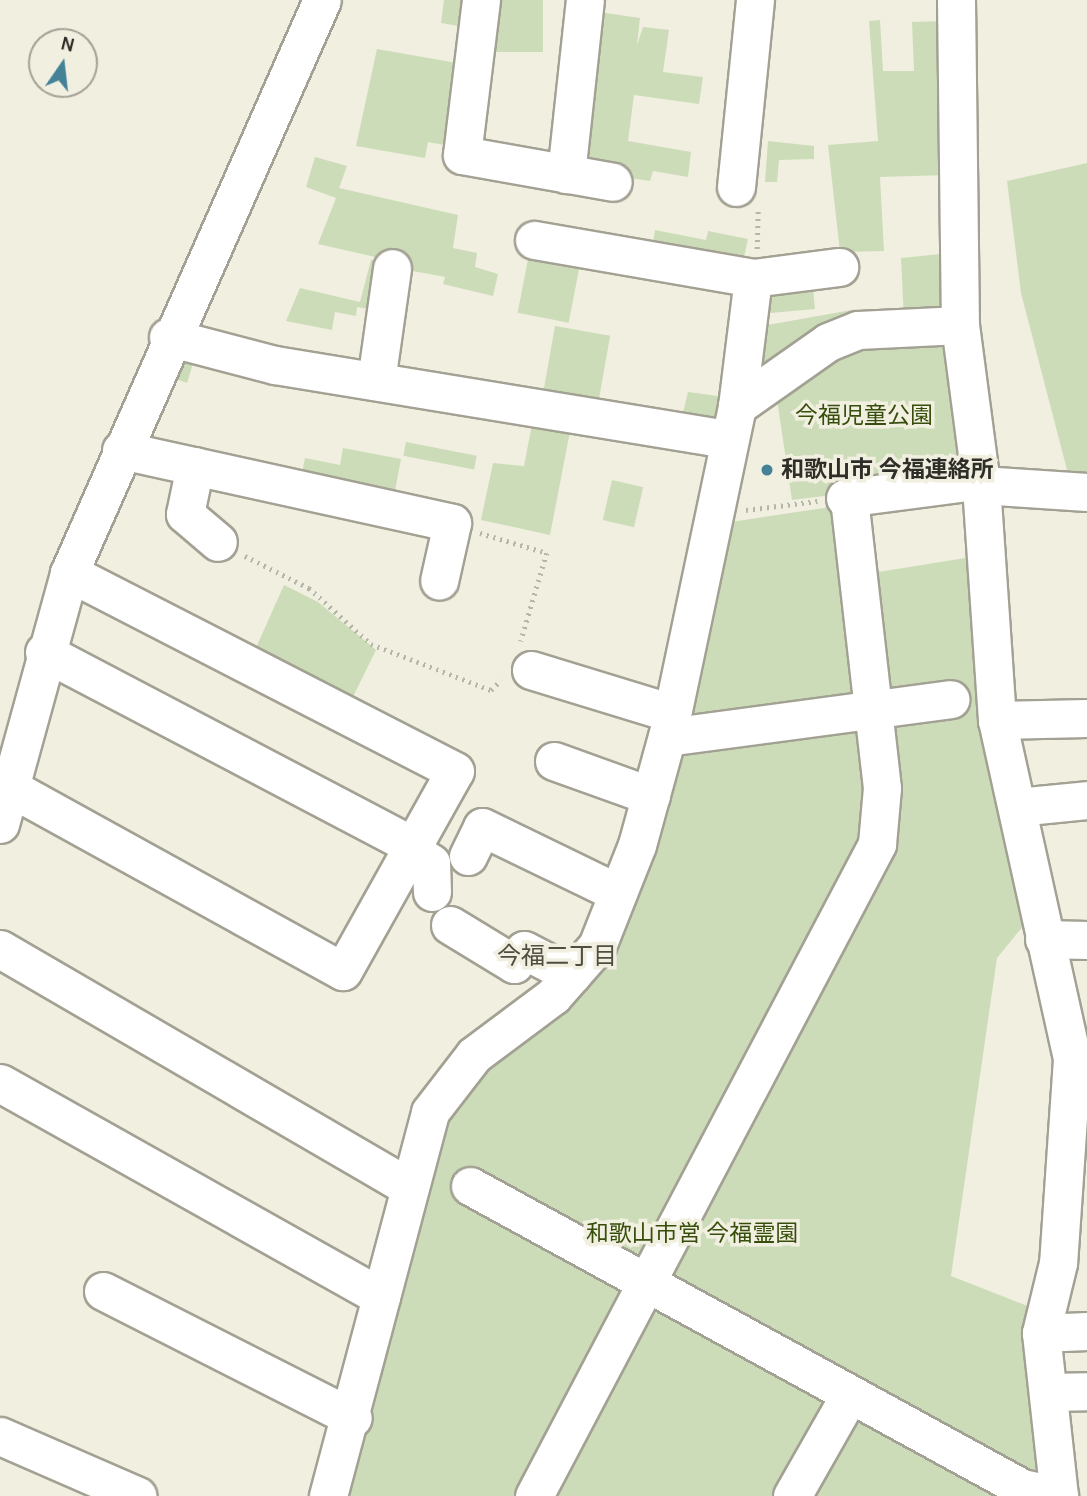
<!DOCTYPE html>
<html>
<head>
<meta charset="utf-8">
<style>
  body { margin:0 }
  #map { position:relative; width:1087px; height:1496px; overflow:hidden; background:#f1efe0; font-family:Karla,"Noto Sans JP",sans-serif }
  div>[style] { position:absolute }
  .green>* { inset:0; background:#ccdcb8; transform-origin:0 0 }
  .path>* { height:4.5px; margin-top:-2.25px; transform-origin:0; background:repeating-linear-gradient(90deg,#b6b5a9 0 2px,transparent 0 7px) }
  .roads { filter:drop-shadow(2px 0 #a3a193) drop-shadow(-2px 0 #a3a193) drop-shadow(0 2px #a3a193) drop-shadow(0 -2px #a3a193) }
  .minor>* { height:37px; margin:-18.5px; padding:0 18.5px; transform-origin:18.5px; border-radius:18.5px; background:#fff }
  .dots>* { width:19px; height:19px; translate:-50% -50%; box-sizing:border-box; border:4px solid #f1efe0; border-radius:50% }
  span { translate:-50% -50%; white-space:nowrap; text-align:center; line-height:1.15; -webkit-text-stroke:7px #f1efe0; paint-order:stroke }
  .park-label { font-size:23px; color:#374d0b }
  .poi-label { font-size:23px; color:#2e2d28; font-weight:700 }
  .left { translate:0 -50%; text-align:left }
  .neighbourhood-label { font-size:24px; color:#504e41 }
  .north { position:absolute; left:28px; top:28px; width:70px; height:70px; box-sizing:border-box; background:#f1efe0; border:2px solid #a3a196; border-radius:50%; rotate:14deg; font-size:19px; font-weight:700; line-height:28px; text-align:center; color:#2e2d28 }
  .north::after { content:''; display:block; margin:auto; width:24px; height:32px; background:#438297; clip-path:polygon(50% 0,100% 100%,50% 72%,0 100%) }
</style>
</head>
<body>
<div id="map">
  <div class="green">
    <div style="clip-path:polygon(444px 0,474px 0,471px 28px,441px 23px)"></div>
    <div style="left:489px;top:0;width:54px;height:52px"></div>
    <div style="clip-path:polygon(592px 11px,640px 18px,637px 45px,643px 27px,669px 30px,663px 72px,703px 77px,699px 104px,634px 95px,628px 141px,691px 152px,688px 177px,653px 171px,650px 181px,572px 169px)"></div>
    <div style="clip-path:polygon(880px 20px,883px 71px,914px 71px,912px 22px,943px 21px,947px 175px,880px 177px,884px 251px,840px 252px,828px 145px,878px 141px,869px 21px)"></div>
    <div style="clip-path:polygon(377px 49px,457px 63px,455px 147px,428px 142px,425px 158px,356px 146px)"></div>
    <div style="clip-path:polygon(768px 141px,814px 146px,814px 159px,779px 160px,777px 182px,765px 182px)"></div>
    <div style="clip-path:polygon(315px 157px,347px 166px,339px 188px,458px 215px,453px 248px,477px 253px,475px 267px,498px 274px,493px 296px,443px 284px,445px 277px,402px 269px,402px 263px,318px 244px,336px 198px,306px 187px)"></div>
    <div style="clip-path:polygon(1087px 163px,1087px 489px,1072px 489px,1021px 293px,1007px 181px)"></div>
    <div style="clip-path:polygon(655px 230px,706px 240px,708px 231px,748px 239px,744px 257px,704px 249px,702px 257px,652px 248px)"></div>
    <div style="left:530px;top:249px;width:52px;height:65px;rotate:11deg"></div>
    <div style="clip-path:polygon(951px 253px,952px 313px,904px 320px,901px 258px)"></div>
    <div style="clip-path:polygon(371px 260px,380px 261px,374px 310px,357px 307px,356px 316px,335px 312px,332px 330px,286px 321px,300px 288px,360px 302px)"></div>
    <div style="clip-path:polygon(812px 278px,815px 309px,758px 314px,762px 284px)"></div>
    <div style="clip-path:polygon(857px 309px,858px 324px,765px 376px,753px 370px,756px 327px)"></div>
    <div style="left:555px;top:326px;width:56px;height:76px;rotate:10deg"></div>
    <div style="clip-path:polygon(953px 338px,970px 478px,792px 500px,776px 393px,835px 342px)"></div>
    <div style="clip-path:polygon(173px 348px,196px 354px,187px 383px,162px 374px)"></div>
    <div style="clip-path:polygon(688px 392px,725px 397px,720px 416px,704px 426px,681px 421px)"></div>
    <div style="clip-path:polygon(534px 414px,572px 421px,550px 535px,481px 520px,493px 463px,524px 466px)"></div>
    <div style="left:406px;top:442px;width:72px;height:14px;rotate:11deg"></div>
    <div style="clip-path:polygon(343px 448px,401px 459px,393px 501px,300px 482px,305px 458px,340px 465px)"></div>
    <div style="left:612px;top:480px;width:32px;height:41px;rotate:13deg"></div>
    <div style="clip-path:polygon(837px 506px,847px 577px,978px 556px,1024px 925px,997px 958px,951px 1276px,1038px 1310px,1042px 1496px,339px 1496px,433px 1131px,483px 1066px,580px 985px,718px 524px)"></div>
    <div style="clip-path:polygon(284px 585px,318px 602px,376px 650px,347px 709px,251px 659px)"></div>
  </div>
  <div class="path">
    <div style="left:757px;top:249px;width:40px;rotate:-88.6deg"></div>
    <div style="left:746px;top:510px;width:72px;rotate:-7.2deg"></div>
    <div style="left:480px;top:533px;width:70px;rotate:16.6deg"></div>
    <div style="left:547px;top:553px;width:92px;rotate:106.5deg"></div>
    <div style="left:245px;top:556px;width:72px;rotate:26.6deg"></div>
    <div style="left:309px;top:588px;width:84px;rotate:42.1deg"></div>
    <div style="left:371px;top:644px;width:129px;rotate:21deg"></div>
    <div style="left:491px;top:690px;width:14px;rotate:-45deg"></div>
  </div>
  <div class="roads">
    <div class="minor">
      <div style="left:481px;top:0;width:156px;rotate:97deg"></div>
      <div style="left:462px;top:155px;width:153px;rotate:10.1deg"></div>
      <div style="left:956px;top:0;width:325px;rotate:89.3deg"></div>
      <div style="left:960px;top:325px;width:161px;rotate:82.5deg"></div>
      <div style="left:981px;top:485px;width:236px;rotate:86.1deg"></div>
      <div style="left:997px;top:720px;width:347px;rotate:77.5deg"></div>
      <div style="left:1072px;top:1059px;width:204px;rotate:93.9deg"></div>
      <div style="left:1058px;top:1263px;width:72px;rotate:103.7deg"></div>
      <div style="left:1041px;top:1333px;width:164px;rotate:83.7deg"></div>
      <div style="left:566px;top:174px;width:175px;rotate:-83.8deg"></div>
      <div style="left:736px;top:187px;width:188px;rotate:-84.2deg"></div>
      <div style="left:534px;top:240px;width:222px;rotate:9.8deg"></div>
      <div style="left:753px;top:278px;width:129px;rotate:97.1deg"></div>
      <div style="left:753px;top:278px;width:87px;rotate:-7.3deg"></div>
      <div style="left:168px;top:337px;width:111px;rotate:14.7deg"></div>
      <div style="left:275px;top:365px;width:456px;rotate:9.3deg"></div>
      <div style="left:376px;top:381px;width:114px;rotate:-81.9deg"></div>
      <div style="left:121px;top:450px;width:339px;rotate:12.4deg"></div>
      <div style="left:452px;top:523px;width:59px;rotate:102.6deg"></div>
      <div style="left:195px;top:466px;width:49px;rotate:101.8deg"></div>
      <div style="left:185px;top:514px;width:43px;rotate:40.3deg"></div>
      <div style="left:981px;top:485px;width:106px;rotate:3.8deg"></div>
      <div style="left:845px;top:498px;width:137px;rotate:-7.5deg"></div>
      <div style="left:44px;top:652px;width:418px;rotate:27.7deg"></div>
      <div style="left:531px;top:670px;width:147px;rotate:17deg"></div>
      <div style="left:997px;top:720px;width:90px;rotate:-1.3deg"></div>
      <div style="left:667px;top:737px;width:286px;rotate:-7.6deg"></div>
      <div style="left:554px;top:761px;width:103px;rotate:19.8deg"></div>
      <div style="left:9px;top:787px;width:381px;rotate:28.9deg"></div>
      <div style="left:343px;top:971px;width:229px;rotate:-60.8deg"></div>
      <div style="left:455px;top:771px;width:434px;rotate:-152.8deg"></div>
      <div style="left:1017px;top:807px;width:70px;rotate:-5.7deg"></div>
      <div style="left:0;top:824px;width:260px;rotate:-74.6deg"></div>
      <div style="left:69px;top:573px;width:626px;rotate:-66.18deg"></div>
      <div style="left:411px;top:850px;width:24px;rotate:33deg"></div>
      <div style="left:431px;top:863px;width:29px;rotate:88deg"></div>
      <div style="left:468px;top:856px;width:32px;rotate:-64deg"></div>
      <div style="left:482px;top:827px;width:151px;rotate:25.9deg"></div>
      <div style="left:450px;top:925px;width:75px;rotate:31.4deg"></div>
      <div style="left:514px;top:964px;width:17px;rotate:-54deg"></div>
      <div style="left:524px;top:950px;width:54px;rotate:27.5deg"></div>
      <div style="left:1044px;top:939px;width:43px;rotate:1.3deg"></div>
      <div style="left:0;top:949px;width:472px;rotate:30.2deg"></div>
      <div style="left:0;top:1083px;width:437px;rotate:29.3deg"></div>
      <div style="left:470px;top:1186px;width:629px;rotate:28.68deg"></div>
      <div style="left:1022px;top:1488px;width:38px;rotate:12deg"></div>
      <div style="left:103px;top:1291px;width:280px;rotate:26.9deg"></div>
      <div style="left:1041px;top:1333px;width:46px;rotate:-2.5deg"></div>
      <div style="left:1048px;top:1392px;width:39px;rotate:-1deg"></div>
      <div style="left:0;top:1436px;width:150px;rotate:23.5deg"></div>
      <div style="left:328px;top:1496px;width:397px;rotate:-75.1deg"></div>
      <div style="left:430px;top:1112px;width:72px;rotate:-52.3deg"></div>
      <div style="left:474px;top:1055px;width:99px;rotate:-36.8deg"></div>
      <div style="left:553px;top:996px;width:67px;rotate:-48.7deg"></div>
      <div style="left:597px;top:946px;width:109px;rotate:-68.4deg"></div>
      <div style="left:637px;top:845px;width:120px;rotate:-74.6deg"></div>
      <div style="left:669px;top:729px;width:330px;rotate:-78.1deg"></div>
      <div style="left:737px;top:406px;width:111px;rotate:-35.1deg"></div>
      <div style="left:828px;top:342px;width:32px;rotate:-22deg"></div>
      <div style="left:858px;top:330px;width:102px;rotate:-2.8deg"></div>
      <div style="left:534px;top:1496px;width:737px;rotate:-62.25deg"></div>
      <div style="left:877px;top:844px;width:56px;rotate:-84.9deg"></div>
      <div style="left:882px;top:788px;width:293px;rotate:-96.5deg"></div>
      <div style="left:792px;top:1496px;width:117px;rotate:-60.4deg"></div>
    </div>
  </div>
  <div class="dots">
    <div style="left:767px;top:470px;background:#438297"></div>
  </div>
  <div class="park-label">
    <span style="left:864px;top:416px">今福児童公園</span>
    <span style="left:692px;top:1234px">和歌山市営 今福霊園</span>
  </div>
  <div class="poi-label">
    <span class="left" style="left:781px;top:470px">和歌山市 今福連絡所</span>
  </div>
  <div class="neighbourhood-label">
    <span style="left:557px;top:957px">今福二丁目</span>
  </div>
  <div class="north">N</div>
</div>
</body>
</html>
